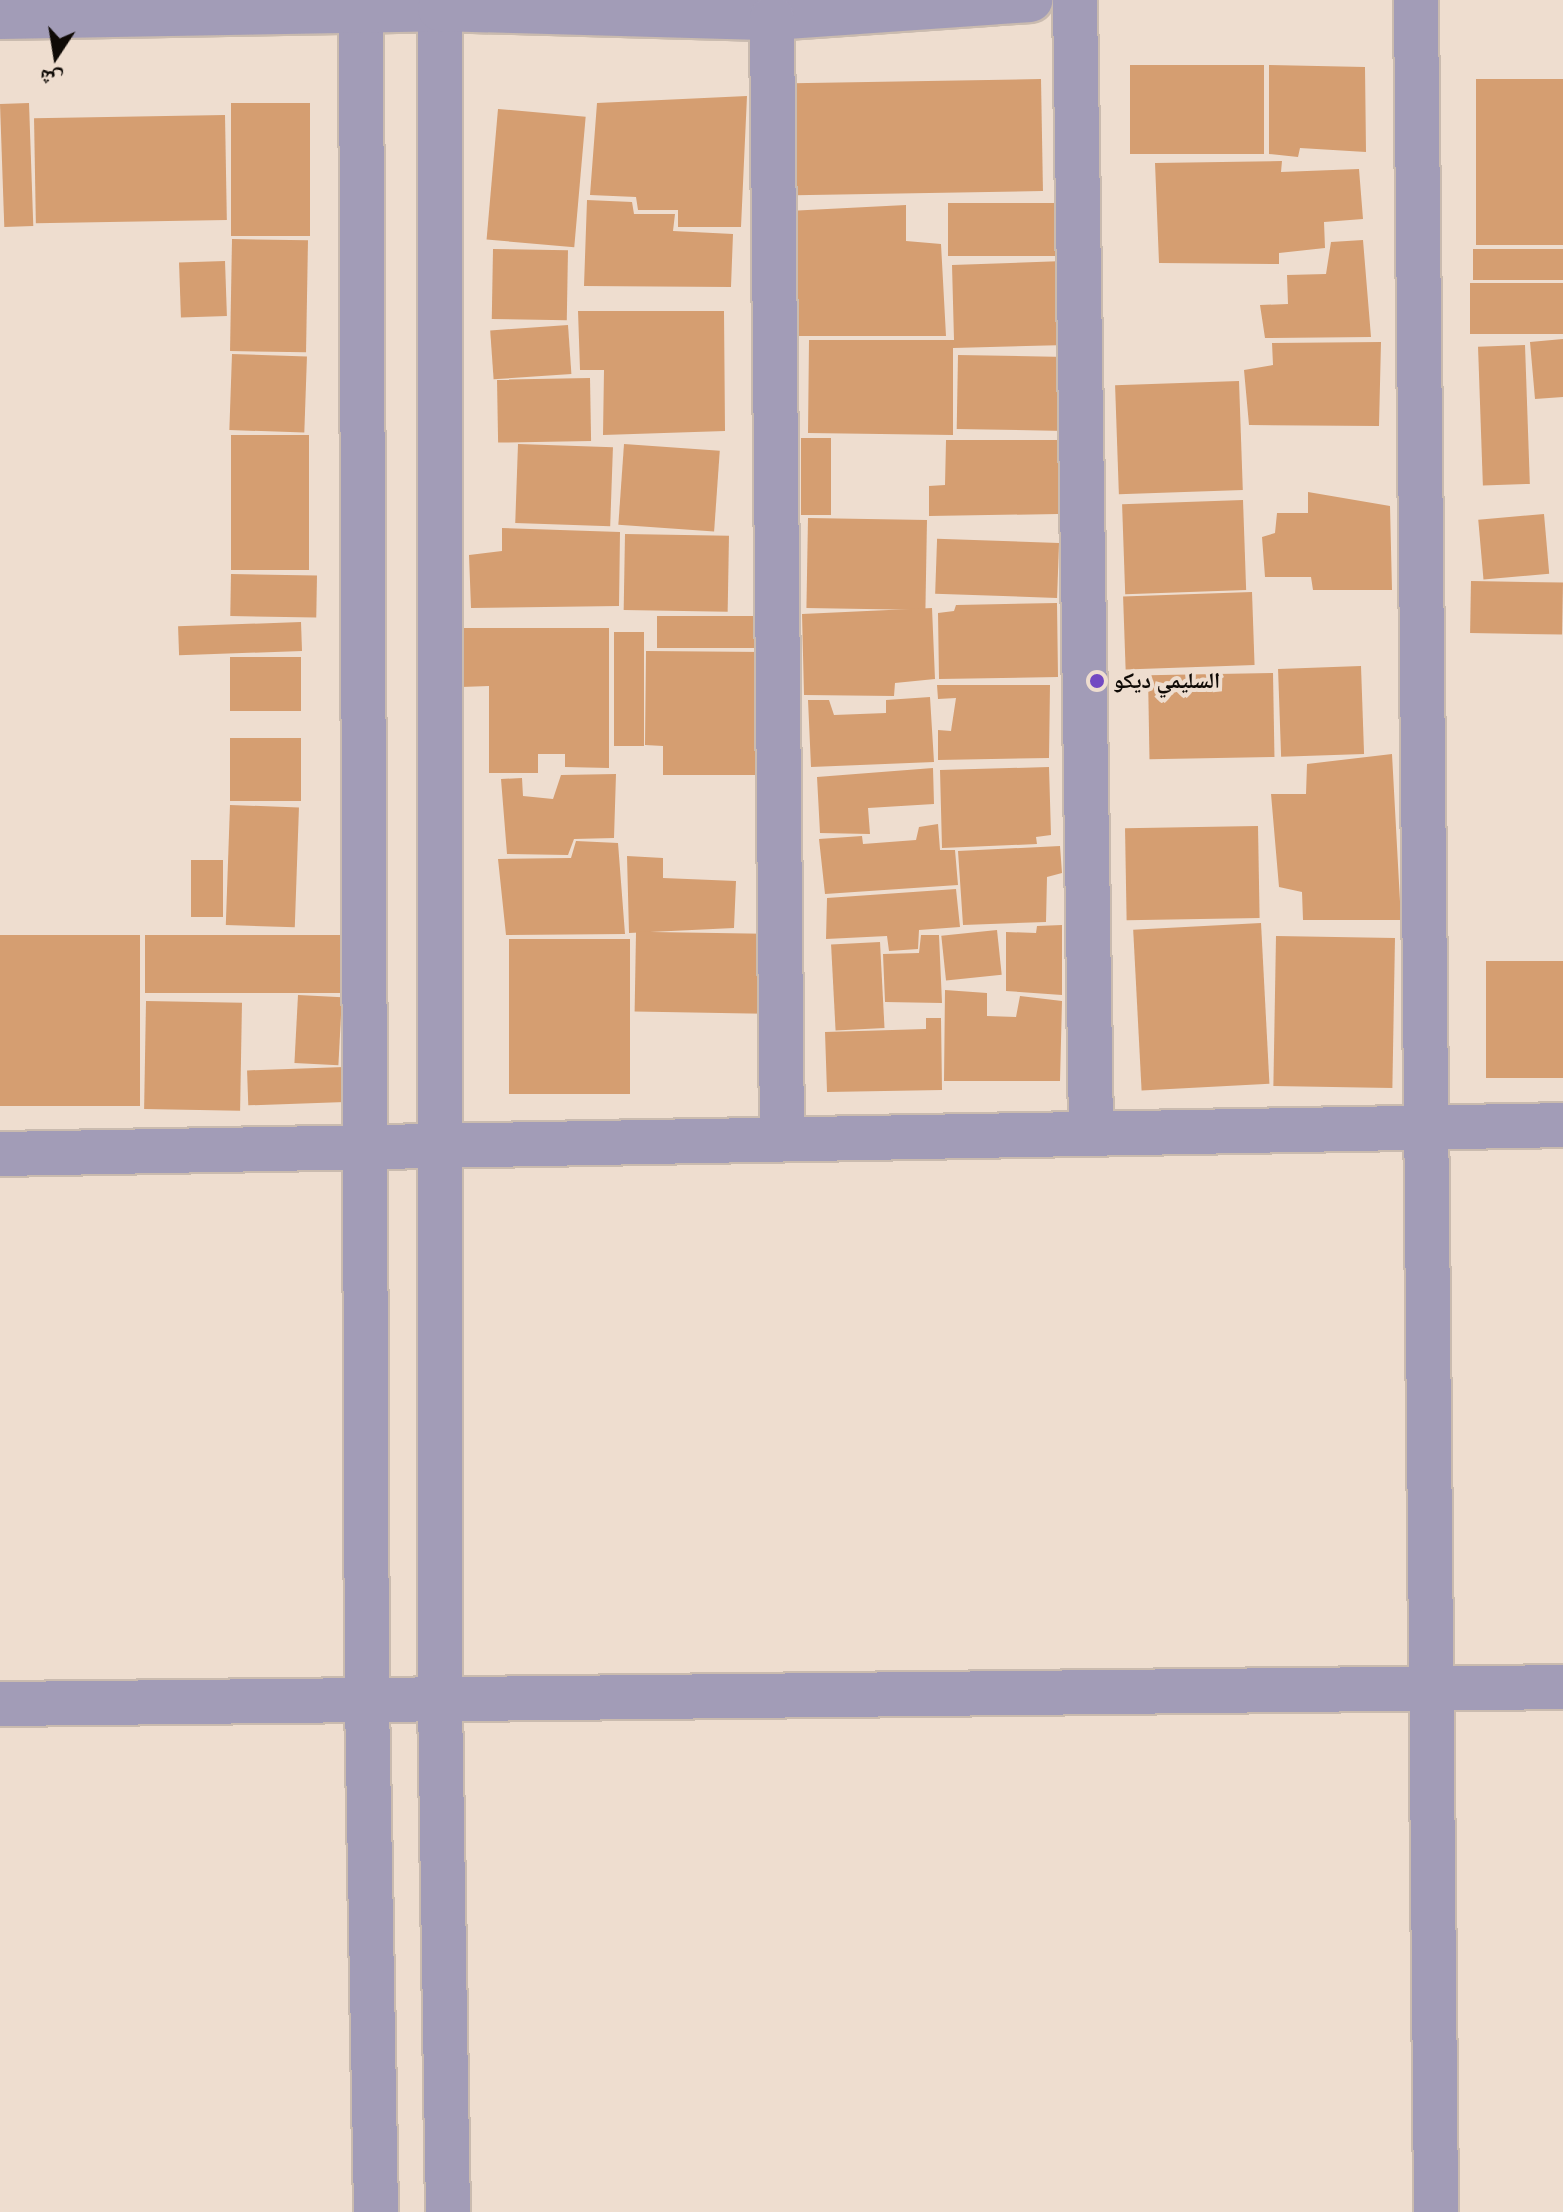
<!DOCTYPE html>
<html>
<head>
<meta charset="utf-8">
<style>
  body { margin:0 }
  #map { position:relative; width:1563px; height:2212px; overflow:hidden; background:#eeddcf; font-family:Raleway,"Noto Naskh Arabic",sans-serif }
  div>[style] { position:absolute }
  .building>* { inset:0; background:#d59e71; transform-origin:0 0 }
  .roads { filter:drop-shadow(2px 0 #cabbaf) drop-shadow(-2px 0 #cabbaf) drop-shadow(0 2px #cabbaf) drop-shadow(0 -2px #cabbaf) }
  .street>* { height:44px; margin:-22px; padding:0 22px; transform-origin:22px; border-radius:22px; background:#a29cb7 }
  .dots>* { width:22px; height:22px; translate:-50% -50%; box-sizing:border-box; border:4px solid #eeddcf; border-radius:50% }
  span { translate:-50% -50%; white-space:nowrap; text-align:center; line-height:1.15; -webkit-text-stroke:8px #eeddcf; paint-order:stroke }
  .poi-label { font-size:22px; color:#0f0a06; font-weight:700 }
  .left { translate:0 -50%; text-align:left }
  .north { position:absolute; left:16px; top:16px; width:80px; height:80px; -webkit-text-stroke:6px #eeddcf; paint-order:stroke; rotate:192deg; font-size:22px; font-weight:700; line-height:32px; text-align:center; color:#0f0a06 }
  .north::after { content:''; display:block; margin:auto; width:28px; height:36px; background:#0f0a06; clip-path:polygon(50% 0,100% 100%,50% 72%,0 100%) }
</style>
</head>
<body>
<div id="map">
  <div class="building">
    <div style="left:1130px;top:65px;width:134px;height:89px"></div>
    <div style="clip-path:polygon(1269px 65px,1365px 67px,1366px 152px,1300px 148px,1298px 157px,1269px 154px)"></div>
    <div style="left:1041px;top:79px;width:112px;height:248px;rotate:89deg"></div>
    <div style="left:1563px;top:79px;width:166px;height:87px;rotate:90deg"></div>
    <div style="clip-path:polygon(747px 96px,741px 227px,678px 227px,678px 210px,638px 210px,636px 197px,590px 195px,597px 103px)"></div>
    <div style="left:29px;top:103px;width:123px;height:29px;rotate:88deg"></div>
    <div style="left:231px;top:103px;width:79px;height:133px"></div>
    <div style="left:498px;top:109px;width:88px;height:131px;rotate:5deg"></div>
    <div style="left:225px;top:115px;width:105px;height:191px;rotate:89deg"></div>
    <div style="clip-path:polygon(1282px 161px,1281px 172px,1359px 169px,1363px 219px,1324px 222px,1325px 248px,1279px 253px,1279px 264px,1159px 263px,1155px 163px)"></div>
    <div style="clip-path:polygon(587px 200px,632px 202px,634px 214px,675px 214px,673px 231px,733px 234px,731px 287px,584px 286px)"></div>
    <div style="left:1065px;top:203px;width:53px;height:117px;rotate:90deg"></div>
    <div style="clip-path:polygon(906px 205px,906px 241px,941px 244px,946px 336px,797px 336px,788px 211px)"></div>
    <div style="left:232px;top:239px;width:76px;height:112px;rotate:1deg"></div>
    <div style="clip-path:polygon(1363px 240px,1371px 337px,1265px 338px,1260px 305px,1288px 304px,1287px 275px,1326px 274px,1331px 242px)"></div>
    <div style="left:493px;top:249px;width:75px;height:70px;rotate:1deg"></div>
    <div style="left:1563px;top:249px;width:31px;height:90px;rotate:90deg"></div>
    <div style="left:225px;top:261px;width:55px;height:46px;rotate:88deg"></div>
    <div style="clip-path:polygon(1064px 261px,1067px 345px,953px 348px,953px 435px,808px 433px,809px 340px,954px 340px,952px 265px)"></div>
    <div style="left:1563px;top:283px;width:51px;height:93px;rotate:90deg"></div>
    <div style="clip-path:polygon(578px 311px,724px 311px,725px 431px,603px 435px,604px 370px,580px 370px)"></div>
    <div style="left:568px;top:325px;width:49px;height:78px;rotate:86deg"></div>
    <div style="clip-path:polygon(1563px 339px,1563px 397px,1535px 399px,1530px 342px)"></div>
    <div style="clip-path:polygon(1381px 342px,1379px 426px,1249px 425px,1244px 370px,1273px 365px,1272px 343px)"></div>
    <div style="left:1525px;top:345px;width:139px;height:47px;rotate:88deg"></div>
    <div style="left:232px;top:354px;width:75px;height:76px;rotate:2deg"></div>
    <div style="left:958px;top:355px;width:109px;height:74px;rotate:1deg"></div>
    <div style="left:590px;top:378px;width:63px;height:93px;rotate:89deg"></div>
    <div style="left:1239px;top:381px;width:109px;height:124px;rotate:88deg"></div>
    <div style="left:231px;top:435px;width:78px;height:135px"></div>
    <div style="left:801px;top:438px;width:30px;height:77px"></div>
    <div style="clip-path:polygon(946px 440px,1059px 440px,1058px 514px,929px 516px,929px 486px,945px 485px)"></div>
    <div style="left:518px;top:444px;width:95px;height:79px;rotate:2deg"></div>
    <div style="left:624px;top:444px;width:96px;height:81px;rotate:4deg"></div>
    <div style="clip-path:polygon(1308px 492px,1390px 506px,1392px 590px,1313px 590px,1311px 577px,1265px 577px,1262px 537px,1275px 533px,1277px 513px,1308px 513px)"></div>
    <div style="left:1243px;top:500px;width:90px;height:121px;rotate:88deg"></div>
    <div style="left:1544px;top:514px;width:60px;height:66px;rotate:85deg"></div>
    <div style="left:808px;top:518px;width:119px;height:90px;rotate:1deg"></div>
    <div style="clip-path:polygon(502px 528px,620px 532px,619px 606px,471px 608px,469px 555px,502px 551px)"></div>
    <div style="left:625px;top:534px;width:104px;height:76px;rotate:1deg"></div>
    <div style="left:1059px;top:543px;width:55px;height:122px;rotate:92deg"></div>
    <div style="left:231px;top:574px;width:86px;height:42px;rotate:1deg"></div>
    <div style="left:1471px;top:581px;width:92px;height:52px;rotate:1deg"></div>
    <div style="left:1252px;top:592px;width:73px;height:129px;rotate:88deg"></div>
    <div style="clip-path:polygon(1057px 603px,1058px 677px,939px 679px,938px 613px,954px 611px,956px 605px)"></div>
    <div style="clip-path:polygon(932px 608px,935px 679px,895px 683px,894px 696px,804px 695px,802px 614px)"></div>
    <div style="left:657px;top:616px;width:105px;height:32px"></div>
    <div style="left:301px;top:622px;width:29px;height:123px;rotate:88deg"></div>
    <div style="clip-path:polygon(460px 628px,609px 628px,609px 768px,565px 767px,565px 754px,538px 754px,538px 773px,489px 773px,489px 686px,461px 687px)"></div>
    <div style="left:614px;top:632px;width:30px;height:114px"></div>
    <div style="clip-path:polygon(646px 651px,767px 652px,767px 775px,663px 775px,663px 746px,645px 745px)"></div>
    <div style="left:230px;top:657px;width:71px;height:54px"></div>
    <div style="left:1361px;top:666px;width:88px;height:83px;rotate:88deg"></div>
    <div style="left:1273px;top:673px;width:84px;height:125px;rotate:89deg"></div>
    <div style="clip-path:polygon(937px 685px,1050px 685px,1049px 758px,938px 760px,938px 730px,951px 731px,956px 698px,938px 699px)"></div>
    <div style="clip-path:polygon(930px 697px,934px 762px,811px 767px,808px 700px,829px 700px,834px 715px,886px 713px,886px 700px)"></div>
    <div style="left:301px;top:738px;width:63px;height:71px;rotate:90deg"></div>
    <div style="clip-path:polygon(1392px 754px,1401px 920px,1303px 920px,1302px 892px,1279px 887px,1271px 794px,1306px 794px,1307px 764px)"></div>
    <div style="clip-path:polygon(1049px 767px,1051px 835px,1036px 837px,1037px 844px,942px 848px,940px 770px)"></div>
    <div style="clip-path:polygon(933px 768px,934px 804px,868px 808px,870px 834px,820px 833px,817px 777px)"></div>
    <div style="clip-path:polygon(616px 774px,614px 838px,574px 839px,568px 855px,507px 854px,501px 779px,522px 778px,523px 796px,553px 799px,561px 775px)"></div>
    <div style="left:230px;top:805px;width:69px;height:120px;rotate:2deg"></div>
    <div style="clip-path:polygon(938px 824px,940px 850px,955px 850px,958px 885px,825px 894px,819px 839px,862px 836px,863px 844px,916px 840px,919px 827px)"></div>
    <div style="left:1258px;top:826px;width:92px;height:133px;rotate:89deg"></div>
    <div style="clip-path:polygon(576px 841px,618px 843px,625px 934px,506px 935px,498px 859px,571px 858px)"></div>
    <div style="clip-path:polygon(1060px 846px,1062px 873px,1047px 877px,1046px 922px,963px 925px,958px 851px)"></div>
    <div style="clip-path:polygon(627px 856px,663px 858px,663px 878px,736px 881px,734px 928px,629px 933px)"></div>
    <div style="left:191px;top:860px;width:32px;height:57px"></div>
    <div style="clip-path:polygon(956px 889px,960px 927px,919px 930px,918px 949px,889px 951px,887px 936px,826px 939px,827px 898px)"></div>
    <div style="left:1261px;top:923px;width:161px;height:128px;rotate:87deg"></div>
    <div style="clip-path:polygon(1062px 925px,1062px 995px,1006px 991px,1006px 932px,1036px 933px,1037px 926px)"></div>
    <div style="left:997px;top:930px;width:45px;height:56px;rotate:84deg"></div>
    <div style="left:772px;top:934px;width:80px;height:136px;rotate:91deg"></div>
    <div style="left:0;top:935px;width:140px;height:171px"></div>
    <div style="left:145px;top:935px;width:198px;height:58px"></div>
    <div style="clip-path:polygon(921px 935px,939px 935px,942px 1003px,885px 1002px,883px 954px,919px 953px)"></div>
    <div style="left:1276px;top:936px;width:119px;height:150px;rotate:1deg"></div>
    <div style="left:630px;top:939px;width:155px;height:121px;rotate:90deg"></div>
    <div style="left:880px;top:942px;width:86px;height:49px;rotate:87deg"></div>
    <div style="left:1563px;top:961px;width:117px;height:77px;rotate:90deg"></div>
    <div style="clip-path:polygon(945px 990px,987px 993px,987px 1016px,1016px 1017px,1020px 996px,1062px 1001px,1060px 1081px,944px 1081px)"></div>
    <div style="left:298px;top:995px;width:44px;height:68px;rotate:3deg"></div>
    <div style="left:146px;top:1001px;width:96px;height:108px;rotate:1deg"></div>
    <div style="clip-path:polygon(926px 1018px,941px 1018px,942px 1090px,827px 1092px,825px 1032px,926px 1029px)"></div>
    <div style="left:344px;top:1067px;width:35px;height:97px;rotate:88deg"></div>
  </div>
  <div class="roads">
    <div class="street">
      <div style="left:361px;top:0;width:1700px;rotate:89.8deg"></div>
      <div style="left:367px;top:1700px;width:512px;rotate:88.99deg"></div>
      <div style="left:440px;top:0;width:1699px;rotate:90deg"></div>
      <div style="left:440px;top:1699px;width:513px;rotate:89.11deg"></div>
      <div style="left:1075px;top:0;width:1133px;rotate:89.19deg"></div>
      <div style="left:1416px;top:0;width:2212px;rotate:89.48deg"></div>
      <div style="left:0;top:17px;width:440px;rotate:-1deg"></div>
      <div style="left:440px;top:9px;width:332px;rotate:1.6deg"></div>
      <div style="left:772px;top:18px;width:259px;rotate:-4deg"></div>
      <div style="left:772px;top:18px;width:1121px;rotate:89.49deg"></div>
      <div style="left:0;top:1154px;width:1563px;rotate:-1.06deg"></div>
      <div style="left:0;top:1704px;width:1563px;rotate:-0.62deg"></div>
    </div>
  </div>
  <div class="dots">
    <div style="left:1097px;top:681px;background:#7349c2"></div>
  </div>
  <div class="poi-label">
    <span class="left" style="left:1113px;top:681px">السليمي ديكو</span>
  </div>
  <div class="north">ش</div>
</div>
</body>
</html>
